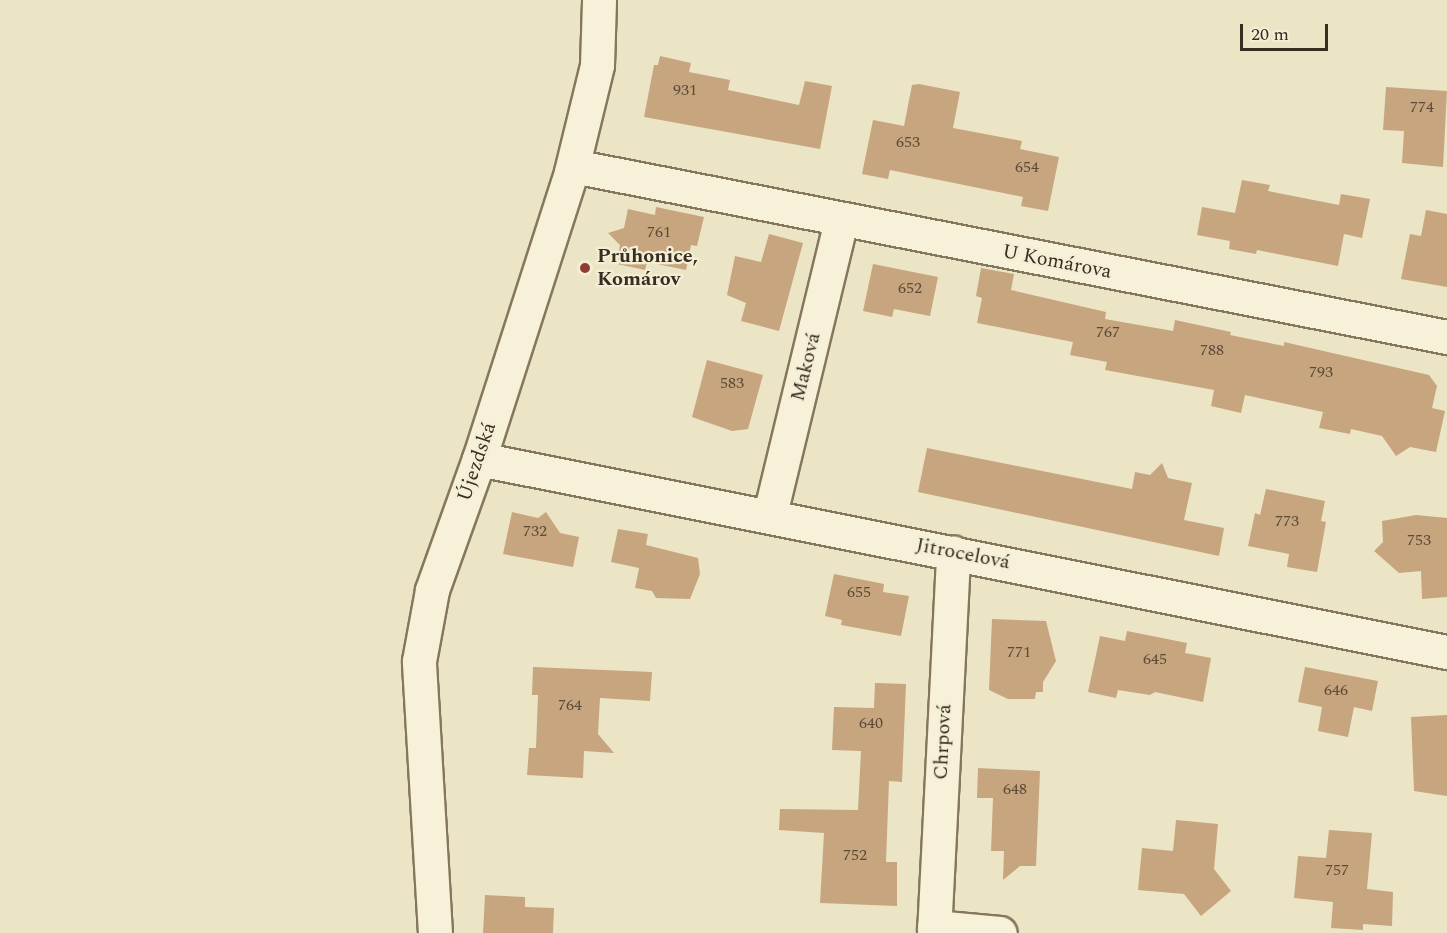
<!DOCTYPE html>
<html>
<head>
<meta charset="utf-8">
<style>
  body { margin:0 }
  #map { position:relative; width:1447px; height:933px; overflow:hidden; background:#ebe5c6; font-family:Spectral,serif }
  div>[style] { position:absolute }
  .building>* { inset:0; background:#c7a57e }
  .roads { filter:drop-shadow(2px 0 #85775d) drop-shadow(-2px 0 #85775d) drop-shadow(0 2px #85775d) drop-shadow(0 -2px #85775d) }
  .minor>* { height:33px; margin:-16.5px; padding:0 16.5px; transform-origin:16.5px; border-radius:16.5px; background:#f7f1d9 }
  .dots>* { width:16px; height:16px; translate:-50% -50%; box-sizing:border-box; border:3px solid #f3eed5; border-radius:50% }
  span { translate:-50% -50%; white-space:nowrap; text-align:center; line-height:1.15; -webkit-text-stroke:4.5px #f3eed5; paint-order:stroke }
  .number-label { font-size:16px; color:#5b4b38 }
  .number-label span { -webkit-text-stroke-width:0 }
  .poi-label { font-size:20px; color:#372d20; font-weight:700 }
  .left { translate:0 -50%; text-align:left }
  .street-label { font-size:20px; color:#372d20 }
  .scale { position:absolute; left:1240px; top:24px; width:88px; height:27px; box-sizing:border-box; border:3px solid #372d20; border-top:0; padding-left:8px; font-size:18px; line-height:21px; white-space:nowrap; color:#372d20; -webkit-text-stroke:4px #f3eed5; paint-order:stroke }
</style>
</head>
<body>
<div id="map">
  <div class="building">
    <div style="clip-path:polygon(660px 56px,691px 63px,689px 72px,730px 80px,728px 90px,799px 105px,805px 81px,832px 86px,820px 149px,644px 117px,654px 65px,658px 65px)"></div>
    <div style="clip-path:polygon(919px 84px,960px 92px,953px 128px,1022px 141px,1020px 149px,1059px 157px,1048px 211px,1021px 206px,1023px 197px,890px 170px,888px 179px,862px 174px,873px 120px,904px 126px,912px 85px)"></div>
    <div style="clip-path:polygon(1386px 87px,1447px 91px,1443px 167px,1402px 163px,1404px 131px,1383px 130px)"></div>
    <div style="clip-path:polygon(1242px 180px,1270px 185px,1268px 191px,1339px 205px,1341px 194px,1370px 199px,1362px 238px,1344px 234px,1338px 266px,1257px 250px,1256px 254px,1229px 249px,1230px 241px,1197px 235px,1202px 207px,1235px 213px)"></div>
    <div style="clip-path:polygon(656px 207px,704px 217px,697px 246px,691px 245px,686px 270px,647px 262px,645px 270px,617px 264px,620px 245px,608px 233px,624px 228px,628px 209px,655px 215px)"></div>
    <div style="clip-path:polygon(1426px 210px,1447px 214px,1447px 287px,1401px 279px,1410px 234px,1421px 236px)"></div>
    <div style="clip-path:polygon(769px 234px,803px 243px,779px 331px,741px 321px,746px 303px,727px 295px,735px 256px,761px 262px)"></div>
    <div style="clip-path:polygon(873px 264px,938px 277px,930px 316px,894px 309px,892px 317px,863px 311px)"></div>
    <div style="clip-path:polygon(981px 268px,1014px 274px,1011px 290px,1106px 312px,1105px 319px,1173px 331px,1175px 320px,1231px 332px,1230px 335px,1284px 346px,1284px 342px,1429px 375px,1437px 386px,1432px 408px,1445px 411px,1436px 452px,1410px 447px,1396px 456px,1382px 436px,1351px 429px,1350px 434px,1319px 428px,1323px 412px,1245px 395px,1241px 413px,1211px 406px,1214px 390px,1105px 370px,1107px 362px,1070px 355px,1073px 342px,977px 323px,982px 298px,976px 296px)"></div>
    <div style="clip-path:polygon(707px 360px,763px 375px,748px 429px,732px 431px,692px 417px)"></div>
    <div style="clip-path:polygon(927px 448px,1132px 489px,1135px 472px,1150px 475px,1162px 463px,1168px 478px,1192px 483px,1184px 520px,1224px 528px,1219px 556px,918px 492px)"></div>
    <div style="clip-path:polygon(1266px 489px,1325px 501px,1321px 521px,1326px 522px,1317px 572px,1287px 567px,1289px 554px,1248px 546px,1255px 513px,1260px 515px)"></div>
    <div style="clip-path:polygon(512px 512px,538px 518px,546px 512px,560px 533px,579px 537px,573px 567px,503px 554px)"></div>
    <div style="clip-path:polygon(1416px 515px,1447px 518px,1447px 597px,1422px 599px,1421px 571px,1399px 573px,1374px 551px,1383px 542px,1382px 521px)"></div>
    <div style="clip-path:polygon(618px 529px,648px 534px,646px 545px,698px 558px,700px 574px,690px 599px,656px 598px,652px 591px,635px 588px,639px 568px,611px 562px)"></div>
    <div style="clip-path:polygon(834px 574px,884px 584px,883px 592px,909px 596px,901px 636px,841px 625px,842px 620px,825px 616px)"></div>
    <div style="clip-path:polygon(992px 619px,1046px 621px,1056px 661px,1043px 682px,1043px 692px,1036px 692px,1035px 699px,1008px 699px,989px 690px)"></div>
    <div style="clip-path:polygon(1127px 631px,1187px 643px,1185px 653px,1211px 658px,1203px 702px,1155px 692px,1150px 695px,1118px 690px,1116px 698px,1088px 692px,1100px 636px,1125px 641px)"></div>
    <div style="clip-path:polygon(533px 667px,652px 672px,650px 701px,600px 698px,598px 734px,614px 753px,584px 751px,583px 778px,527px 775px,529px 748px,536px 748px,538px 695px,532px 695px)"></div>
    <div style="clip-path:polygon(1305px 667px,1378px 681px,1372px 711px,1354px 707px,1348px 737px,1318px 731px,1322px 707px,1298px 702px)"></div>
    <div style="clip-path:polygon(875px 683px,906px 684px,902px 782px,889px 781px,886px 862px,897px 862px,897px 906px,820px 903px,824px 833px,779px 830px,780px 809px,858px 810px,861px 751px,832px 750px,834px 707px,874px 708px)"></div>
    <div style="clip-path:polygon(1447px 715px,1447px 796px,1414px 791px,1411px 717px)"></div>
    <div style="clip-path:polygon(978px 768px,1040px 771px,1036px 866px,1020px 866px,1003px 880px,1004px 851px,991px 851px,993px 798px,977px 798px)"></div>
    <div style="clip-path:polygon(1176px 820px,1218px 824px,1214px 869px,1231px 891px,1201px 916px,1184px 894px,1138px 890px,1142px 848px,1173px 851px)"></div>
    <div style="clip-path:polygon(1329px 830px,1372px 833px,1367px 889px,1393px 892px,1392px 926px,1363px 924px,1363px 930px,1331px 928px,1333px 902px,1294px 898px,1298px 856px,1326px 858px)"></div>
    <div style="clip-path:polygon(485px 895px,525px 897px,525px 907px,554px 908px,553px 933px,483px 933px)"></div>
  </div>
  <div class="roads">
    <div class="minor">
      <div style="left:573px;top:166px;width:891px;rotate:11.07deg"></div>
      <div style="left:479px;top:459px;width:987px;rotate:11.28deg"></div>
      <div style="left:770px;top:514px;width:302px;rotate:-76.4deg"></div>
      <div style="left:934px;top:927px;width:66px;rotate:5.2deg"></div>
      <div style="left:435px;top:933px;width:272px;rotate:-93.4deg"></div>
      <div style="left:419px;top:661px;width:72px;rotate:-79.6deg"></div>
      <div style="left:432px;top:590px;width:139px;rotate:-70.3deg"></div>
      <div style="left:479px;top:459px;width:301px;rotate:-72.2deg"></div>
      <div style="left:571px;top:172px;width:110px;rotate:-76.3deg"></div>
      <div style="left:597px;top:65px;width:65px;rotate:-88.2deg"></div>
      <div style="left:934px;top:933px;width:381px;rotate:-87.1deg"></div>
    </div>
  </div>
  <div class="dots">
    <div style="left:585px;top:268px;background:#903c31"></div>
  </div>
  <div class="number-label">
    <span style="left:685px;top:90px">931</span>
    <span style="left:1422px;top:107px">774</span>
    <span style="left:908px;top:142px">653</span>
    <span style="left:1027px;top:167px">654</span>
    <span style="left:659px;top:232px">761</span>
    <span style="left:910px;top:288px">652</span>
    <span style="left:1108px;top:332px">767</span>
    <span style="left:1212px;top:350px">788</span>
    <span style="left:1321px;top:372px">793</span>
    <span style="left:732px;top:383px">583</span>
    <span style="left:1287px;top:521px">773</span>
    <span style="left:535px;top:531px">732</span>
    <span style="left:1419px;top:540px">753</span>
    <span style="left:859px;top:592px">655</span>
    <span style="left:1019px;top:652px">771</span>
    <span style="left:1155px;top:659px">645</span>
    <span style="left:1336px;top:690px">646</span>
    <span style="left:570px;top:705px">764</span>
    <span style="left:871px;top:723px">640</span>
    <span style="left:1015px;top:789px">648</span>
    <span style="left:855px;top:855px">752</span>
    <span style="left:1337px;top:870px">757</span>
  </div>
  <div class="poi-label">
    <span class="left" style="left:597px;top:268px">Průhonice,<br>Komárov</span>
  </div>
  <div class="street-label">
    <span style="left:1057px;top:262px;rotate:11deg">U Komárova</span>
    <span style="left:806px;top:367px;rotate:-76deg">Maková</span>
    <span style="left:477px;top:462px;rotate:-71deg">Újezdská</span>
    <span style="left:963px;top:554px;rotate:11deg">Jitrocelová</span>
    <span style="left:943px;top:742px;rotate:-87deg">Chrpová</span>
  </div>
  <div class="scale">20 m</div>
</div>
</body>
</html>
